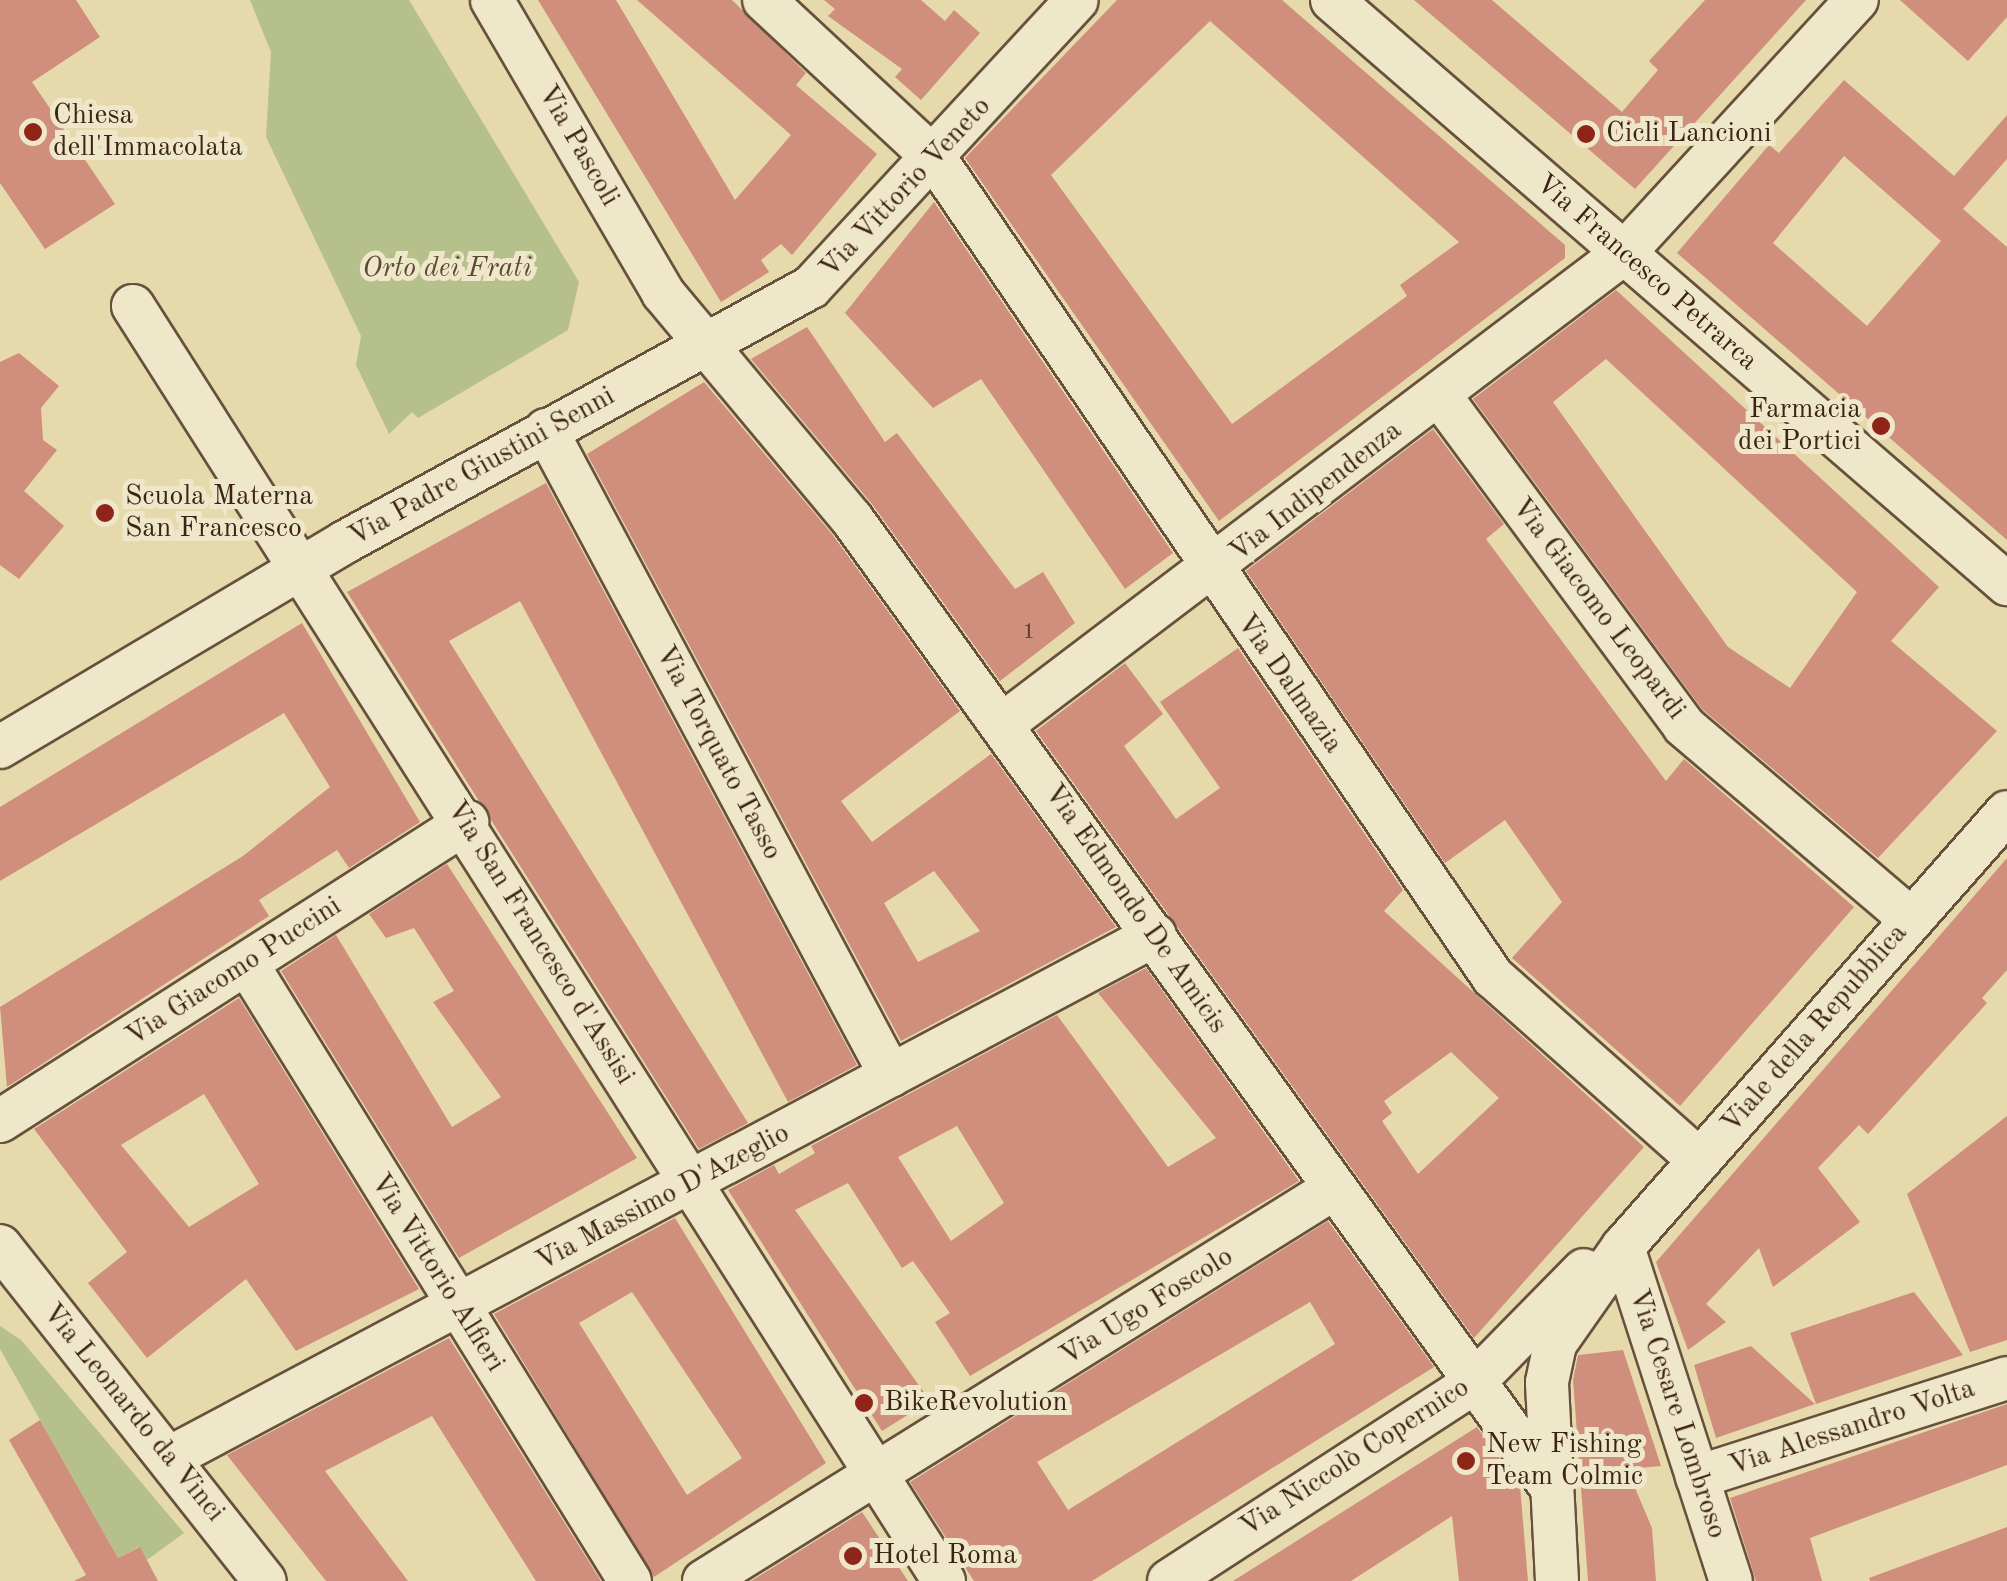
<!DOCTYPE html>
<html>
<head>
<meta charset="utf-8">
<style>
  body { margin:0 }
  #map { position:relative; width:2007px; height:1581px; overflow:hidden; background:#e6daad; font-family:"Old Standard TT",serif }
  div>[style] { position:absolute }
  .green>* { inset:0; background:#b5c08a }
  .building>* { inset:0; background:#d08e7d }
  .roads { filter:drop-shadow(2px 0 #67513c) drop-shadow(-2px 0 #67513c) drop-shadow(0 2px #67513c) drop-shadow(0 -2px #67513c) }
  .minor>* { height:42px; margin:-21px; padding:0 21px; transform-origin:21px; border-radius:21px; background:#efe7ca }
  .dots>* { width:28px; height:28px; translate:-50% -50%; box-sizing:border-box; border:5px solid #efe7ca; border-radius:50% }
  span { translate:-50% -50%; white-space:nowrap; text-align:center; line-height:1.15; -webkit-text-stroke:10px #efe7ca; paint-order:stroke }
  .number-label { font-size:22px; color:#623e30 }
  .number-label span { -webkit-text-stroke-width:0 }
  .poi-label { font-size:28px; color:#3d2316 }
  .left { translate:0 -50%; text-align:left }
  .right { translate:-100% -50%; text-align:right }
  .street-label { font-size:28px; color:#3d2316 }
  .park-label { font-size:28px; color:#5b4a33; font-style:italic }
</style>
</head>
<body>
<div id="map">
  <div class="green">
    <div style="clip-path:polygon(250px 0,409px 0,579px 282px,568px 330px,418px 418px,412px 412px,389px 434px,356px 365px,361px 336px,266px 137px,271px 52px)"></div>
    <div style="clip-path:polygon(0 1326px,21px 1340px,184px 1533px,147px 1560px,139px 1547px,118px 1558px,0 1349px)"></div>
  </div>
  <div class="building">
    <div style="clip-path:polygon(0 0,76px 0,100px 37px,32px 82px,115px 204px,45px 249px,0 183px)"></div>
    <div style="clip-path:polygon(538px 0,616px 0,735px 200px,791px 135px,637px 0,732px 0,806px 73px,796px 85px,877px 154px,792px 255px,781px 244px,761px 260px,769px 272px,721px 302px)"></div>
    <div style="clip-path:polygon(824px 0,921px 0,945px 21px,954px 10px,980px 33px,921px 100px,895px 77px,902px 69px,828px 16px,835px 9px)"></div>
    <div style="clip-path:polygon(evenodd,1117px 0,1282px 0,1565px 245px,1565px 258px,1219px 521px,965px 158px,1117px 0,1210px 21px,1459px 242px,1400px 285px,1407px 296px,1232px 424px,1051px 175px,1210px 21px)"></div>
    <div style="clip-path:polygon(1414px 0,1492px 0,1622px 112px,1658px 70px,1649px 61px,1705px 0,1806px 0,1635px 189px)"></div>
    <div style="clip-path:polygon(1900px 0,2007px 0,2007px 17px,1968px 61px)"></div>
    <div style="clip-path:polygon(evenodd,1844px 80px,1954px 176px,2007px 115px,2007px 159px,1963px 209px,2007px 247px,2007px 540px,1677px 253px,1769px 145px,1779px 153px,1844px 80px,1844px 156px,1941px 241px,1867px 326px,1773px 243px,1844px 156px)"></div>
    <div style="clip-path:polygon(934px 202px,1173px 553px,1125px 589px,981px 379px,933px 408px,845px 313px)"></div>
    <div style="clip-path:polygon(evenodd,1616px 290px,1939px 587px,1891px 641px,1997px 731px,1878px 858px,1702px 709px,1473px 399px,1616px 290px,1606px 359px,1857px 592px,1790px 688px,1728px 647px,1553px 402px,1606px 359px)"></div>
    <div style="clip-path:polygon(807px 327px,885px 442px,897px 433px,1015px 589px,1043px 572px,1075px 623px,1000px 681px,872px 504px,751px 359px)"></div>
    <div style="clip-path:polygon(19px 353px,59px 386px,41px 408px,43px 440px,57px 450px,24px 491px,64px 526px,19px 579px,0 565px,0 362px)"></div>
    <div style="clip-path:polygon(evenodd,704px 382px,832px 534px,960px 711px,841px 801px,872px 842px,991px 754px,1116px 927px,901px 1041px,587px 454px,704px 382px,934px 871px,980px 931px,918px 962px,884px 903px,934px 871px)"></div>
    <div style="clip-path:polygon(1433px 429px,1504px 524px,1486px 539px,1666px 781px,1684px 759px,1854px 907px,1680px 1106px,1512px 958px,1562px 902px,1505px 820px,1445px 863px,1246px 571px)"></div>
    <div style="clip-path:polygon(546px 483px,857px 1065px,788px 1102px,520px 601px,449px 641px,748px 1123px,699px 1149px,347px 592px)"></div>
    <div style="clip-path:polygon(302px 623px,420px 822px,349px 868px,337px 850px,259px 900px,269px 916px,7px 1087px,0 1007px,243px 856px,330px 787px,284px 713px,0 881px,0 807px)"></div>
    <div style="clip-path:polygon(evenodd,1238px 648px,1403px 890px,1384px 911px,1644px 1147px,1474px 1338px,1036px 731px,1125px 663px,1163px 714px,1124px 746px,1176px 819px,1220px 788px,1160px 702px,1238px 648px,1451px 1052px,1499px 1098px,1418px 1174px,1382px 1121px,1392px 1113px,1384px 1101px,1451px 1052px)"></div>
    <div style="clip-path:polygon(2007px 858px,2007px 970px,1982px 998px,1987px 1003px,1868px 1134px,1859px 1125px,1818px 1168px,1860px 1222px,1773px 1287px,1759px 1248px,1706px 1304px,1726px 1322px,1688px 1350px,1656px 1262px)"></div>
    <div style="clip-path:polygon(447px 864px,637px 1158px,459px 1258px,281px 971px,336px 935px,452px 1127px,501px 1097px,433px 1002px,454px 991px,414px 928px,386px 938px,369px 914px)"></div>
    <div style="clip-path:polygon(evenodd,1146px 968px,1299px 1181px,970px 1376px,935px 1322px,950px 1313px,913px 1261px,902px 1268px,848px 1183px,795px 1210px,930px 1401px,882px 1431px,728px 1190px,774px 1165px,779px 1174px,815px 1153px,811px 1146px,1057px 1015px,1168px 1167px,1216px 1138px,1098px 993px,1146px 968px,957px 1126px,1004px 1203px,951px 1241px,898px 1157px,957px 1126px)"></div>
    <div style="clip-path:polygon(evenodd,239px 998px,419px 1289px,296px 1351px,246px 1279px,147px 1358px,88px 1283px,127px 1252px,34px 1129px,239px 998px,204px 1094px,259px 1184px,189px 1227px,121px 1145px,204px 1094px)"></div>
    <div style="clip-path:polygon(2007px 1116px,2007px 1340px,1970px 1352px,1907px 1194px)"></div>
    <div style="clip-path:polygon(evenodd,675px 1218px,826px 1463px,654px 1577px,494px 1314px,675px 1218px,632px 1292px,742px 1458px,687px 1495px,579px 1323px,632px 1292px)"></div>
    <div style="clip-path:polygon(evenodd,1328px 1221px,1434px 1367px,1092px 1581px,974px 1581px,910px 1482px,1328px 1221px,1310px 1302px,1335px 1344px,1068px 1510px,1037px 1462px,1310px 1302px)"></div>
    <div style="clip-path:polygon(1914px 1292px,1963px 1355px,1816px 1404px,1790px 1333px)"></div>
    <div style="clip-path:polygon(449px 1338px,601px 1581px,536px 1581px,432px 1416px,325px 1471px,408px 1581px,326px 1581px,227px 1455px)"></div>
    <div style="clip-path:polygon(1751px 1346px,1815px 1404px,1716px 1438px,1694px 1365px)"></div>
    <div style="clip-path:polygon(1623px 1350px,1661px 1466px,1627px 1469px,1652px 1528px,1656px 1581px,1588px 1581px,1573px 1380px,1578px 1355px)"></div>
    <div style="clip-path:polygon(2007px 1404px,2007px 1465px,1810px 1538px,1822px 1581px,1756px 1581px,1730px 1498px)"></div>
    <div style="clip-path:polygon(40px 1420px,118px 1558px,140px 1547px,158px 1581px,74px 1581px,86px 1575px,9px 1440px)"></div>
    <div style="clip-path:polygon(1477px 1427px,1520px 1486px,1528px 1581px,1459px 1581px,1452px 1516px,1351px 1581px,1233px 1581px)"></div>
    <div style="clip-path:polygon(862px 1512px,908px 1581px,751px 1581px)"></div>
    <div style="clip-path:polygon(2007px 1527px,2007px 1581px,1870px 1581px,1869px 1578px)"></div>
  </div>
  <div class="roads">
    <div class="minor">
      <div style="left:492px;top:0;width:339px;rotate:59.7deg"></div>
      <div style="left:663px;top:293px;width:295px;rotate:50.1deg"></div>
      <div style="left:852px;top:519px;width:1190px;rotate:54.16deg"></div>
      <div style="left:764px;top:0;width:235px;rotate:42.9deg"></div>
      <div style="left:936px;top:160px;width:989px;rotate:55.72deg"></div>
      <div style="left:1493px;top:977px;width:276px;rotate:41.6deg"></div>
      <div style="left:1332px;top:0;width:893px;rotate:40.87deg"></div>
      <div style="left:133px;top:306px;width:1511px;rotate:57.54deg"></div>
      <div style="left:1440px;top:396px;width:410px;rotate:53.5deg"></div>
      <div style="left:1684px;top:726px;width:299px;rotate:40.4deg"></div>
      <div style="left:546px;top:430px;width:732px;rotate:61.9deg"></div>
      <div style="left:1003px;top:724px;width:779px;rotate:-37.18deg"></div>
      <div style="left:1624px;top:253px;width:344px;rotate:-47.4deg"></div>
      <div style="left:0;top:747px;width:401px;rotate:-30.7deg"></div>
      <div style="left:345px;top:542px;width:531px;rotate:-28.69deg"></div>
      <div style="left:811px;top:287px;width:391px;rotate:-47.2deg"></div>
      <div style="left:247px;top:964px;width:726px;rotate:58.17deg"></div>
      <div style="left:0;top:1121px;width:555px;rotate:-32.63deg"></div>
      <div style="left:0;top:1246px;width:427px;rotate:51.7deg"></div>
      <div style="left:1623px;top:1247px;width:351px;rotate:72.1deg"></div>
      <div style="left:169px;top:1458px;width:1116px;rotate:-27.94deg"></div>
      <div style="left:1697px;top:1477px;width:325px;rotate:-17.7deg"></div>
      <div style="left:704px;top:1581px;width:741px;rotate:-31.93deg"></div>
      <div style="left:1169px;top:1581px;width:360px;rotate:-33deg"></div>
      <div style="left:1471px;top:1385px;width:161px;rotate:-45.5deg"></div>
      <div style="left:1557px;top:1581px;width:199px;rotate:-92.9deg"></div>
      <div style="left:1547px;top:1382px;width:39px;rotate:-78deg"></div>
      <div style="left:1555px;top:1344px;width:118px;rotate:-55deg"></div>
      <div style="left:1623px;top:1247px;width:580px;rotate:-48.56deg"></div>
    </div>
  </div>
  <div class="dots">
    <div style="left:33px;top:132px;background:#8f2418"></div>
    <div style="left:1586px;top:134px;background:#8f2418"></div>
    <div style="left:1881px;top:426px;background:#8f2418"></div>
    <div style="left:105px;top:513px;background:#8f2418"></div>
    <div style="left:864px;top:1403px;background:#8f2418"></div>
    <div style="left:1466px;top:1461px;background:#8f2418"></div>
    <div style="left:853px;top:1556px;background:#8f2418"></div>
  </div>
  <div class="number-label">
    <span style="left:1029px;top:633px">1</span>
  </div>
  <div class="poi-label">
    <span class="left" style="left:53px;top:132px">Chiesa<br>dell'Immacolata</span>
    <span class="left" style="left:1606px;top:134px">Cicli Lancioni</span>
    <span class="right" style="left:1861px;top:426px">Farmacia<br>dei Portici</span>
    <span class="left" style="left:125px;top:513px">Scuola Materna<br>San Francesco</span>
    <span class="left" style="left:884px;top:1403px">BikeRevolution</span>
    <span class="left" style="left:1486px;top:1461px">New Fishing<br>Team Colmic</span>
    <span class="left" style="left:873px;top:1556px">Hotel Roma</span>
  </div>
  <div class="street-label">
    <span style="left:578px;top:146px;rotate:60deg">Via Pascoli</span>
    <span style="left:906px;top:188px;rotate:-47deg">Via Vittorio Veneto</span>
    <span style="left:1646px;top:273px;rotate:41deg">Via Francesco Petrarca</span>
    <span style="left:482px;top:467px;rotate:-29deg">Via Padre Giustini Senni</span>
    <span style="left:1316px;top:492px;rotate:-38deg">Via Indipendenza</span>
    <span style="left:1598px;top:609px;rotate:53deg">Via Giacomo Leopardi</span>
    <span style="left:1289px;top:684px;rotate:55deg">Via Dalmazia</span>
    <span style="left:718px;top:753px;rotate:62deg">Via Torquato Tasso</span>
    <span style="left:1135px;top:909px;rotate:55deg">Via Edmondo De Amicis</span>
    <span style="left:540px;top:943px;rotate:58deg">Via San Francesco d'Assisi</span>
    <span style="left:234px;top:972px;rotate:-33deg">Via Giacomo Puccini</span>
    <span style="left:1815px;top:1029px;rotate:-49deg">Viale della Repubblica</span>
    <span style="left:663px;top:1198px;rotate:-28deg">Via Massimo D'Azeglio</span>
    <span style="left:437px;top:1273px;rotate:58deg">Via Vittorio Alfieri</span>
    <span style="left:1147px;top:1307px;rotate:-32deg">Via Ugo Foscolo</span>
    <span style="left:133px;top:1413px;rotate:51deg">Via Leonardo da Vinci</span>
    <span style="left:1677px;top:1414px;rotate:72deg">Via Cesare Lombroso</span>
    <span style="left:1852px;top:1428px;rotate:-18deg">Via Alessandro Volta</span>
    <span style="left:1355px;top:1458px;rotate:-33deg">Via Niccolò Copernico</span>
  </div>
  <div class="park-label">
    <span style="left:447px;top:269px">Orto dei Frati</span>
  </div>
</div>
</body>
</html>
